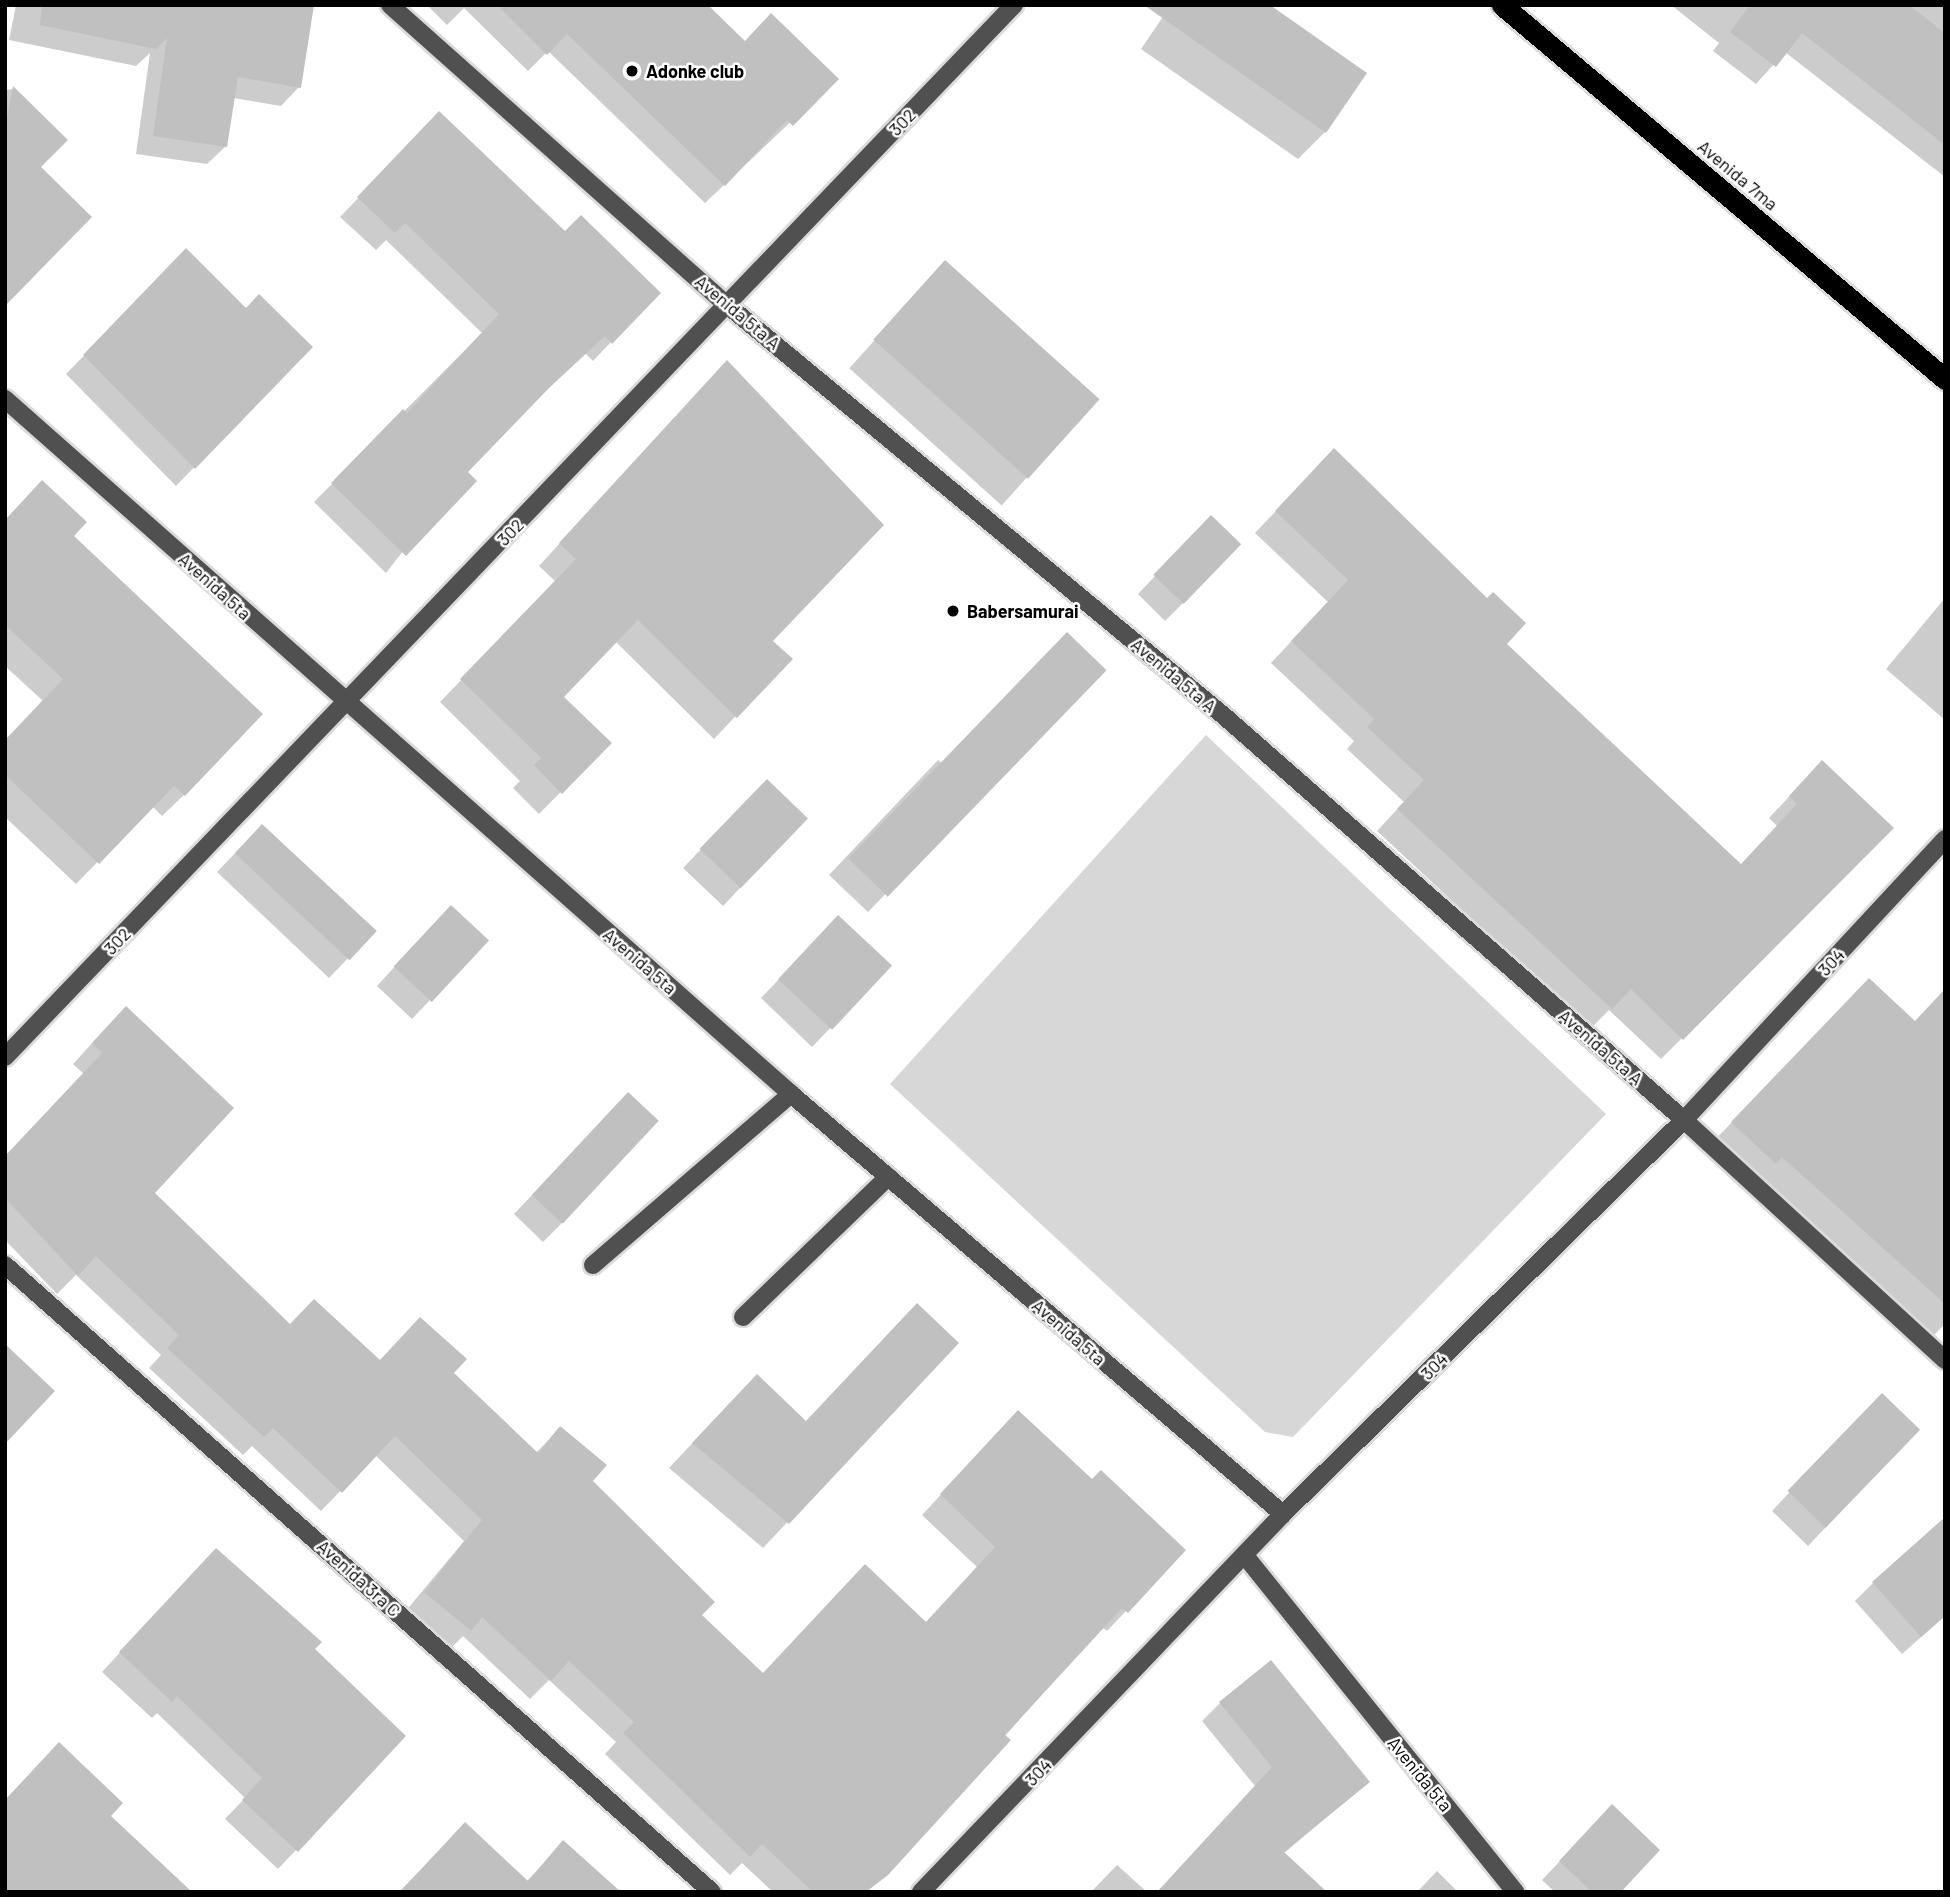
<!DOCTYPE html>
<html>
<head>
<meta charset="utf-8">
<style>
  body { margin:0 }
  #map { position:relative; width:1950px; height:1897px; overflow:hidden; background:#fff; font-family:Barlow,sans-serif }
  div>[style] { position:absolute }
  .green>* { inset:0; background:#d7d7d7 }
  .shadow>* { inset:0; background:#0003; transform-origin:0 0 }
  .building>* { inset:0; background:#c0c0c0; transform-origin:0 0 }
  .roads { filter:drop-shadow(2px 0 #dbdbdb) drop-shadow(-2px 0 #dbdbdb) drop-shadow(0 2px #dbdbdb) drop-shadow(0 -2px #dbdbdb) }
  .minor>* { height:18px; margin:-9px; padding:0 9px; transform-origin:9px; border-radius:9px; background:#505050 }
  .highway>* { height:21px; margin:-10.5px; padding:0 10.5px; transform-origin:10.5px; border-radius:10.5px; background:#000 }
  .dots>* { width:19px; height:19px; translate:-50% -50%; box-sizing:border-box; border:4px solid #fff; border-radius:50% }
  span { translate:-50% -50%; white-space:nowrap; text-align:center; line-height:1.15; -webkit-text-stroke:5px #fff; paint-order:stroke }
  .poi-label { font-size:18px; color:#000; font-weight:700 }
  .left { translate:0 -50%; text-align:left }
  .street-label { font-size:18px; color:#000 }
  .frame { position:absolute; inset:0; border:7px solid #000; pointer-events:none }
</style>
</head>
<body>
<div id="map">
  <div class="green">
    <div style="clip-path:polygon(1206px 735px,1606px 1114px,1293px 1437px,1265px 1432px,890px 1084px)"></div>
  </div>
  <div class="shadow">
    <div style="clip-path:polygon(16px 5px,313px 5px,299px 87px,281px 106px,233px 98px,226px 146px,207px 164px,136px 154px,150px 53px,136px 66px,9px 40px)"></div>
    <div style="clip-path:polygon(427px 5px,706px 5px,744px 43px,836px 79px,705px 203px,548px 51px,528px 71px,464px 8px,447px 25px)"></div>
    <div style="clip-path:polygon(1171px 5px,1325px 132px,1298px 159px,1141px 49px)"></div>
    <div style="clip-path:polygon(1671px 5px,1945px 5px,1945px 177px,1785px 52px,1756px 84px,1713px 51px,1719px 43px)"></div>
    <div style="clip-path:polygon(13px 89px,39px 167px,5px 303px,5px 90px)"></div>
    <div style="clip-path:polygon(439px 114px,611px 342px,593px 361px,585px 353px,534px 401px,465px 472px,386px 573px,314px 502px,482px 333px,386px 240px,376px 250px,340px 217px)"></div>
    <div style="left:945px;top:262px;width:205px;height:143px;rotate:42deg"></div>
    <div style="clip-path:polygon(168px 269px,310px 347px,176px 486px,66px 374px)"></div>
    <div style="clip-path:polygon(705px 385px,771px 642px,790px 659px,714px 739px,615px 641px,562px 697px,609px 743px,539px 814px,513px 788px,520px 781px,440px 702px,556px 582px,539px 566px)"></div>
    <div style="clip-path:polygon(1313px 472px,1740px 866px,1777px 826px,1769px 818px,1801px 784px,1892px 828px,1661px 1059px,1609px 1010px,1590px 1029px,1377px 831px,1404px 802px,1347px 749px,1354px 741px,1271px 663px,1328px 602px,1255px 533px)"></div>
    <div style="clip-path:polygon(5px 521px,71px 536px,184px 795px,162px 816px,152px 806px,76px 884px,5px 817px,5px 741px,43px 701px,5px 666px)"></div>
    <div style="clip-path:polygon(1193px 536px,1184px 602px,1165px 621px,1138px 594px)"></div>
    <div style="clip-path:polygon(1945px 598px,1945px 720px,1886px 669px)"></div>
    <div style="clip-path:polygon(1104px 670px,868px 912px,829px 875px,938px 760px,944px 765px)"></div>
    <div style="clip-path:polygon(749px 799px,741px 887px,723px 906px,683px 868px)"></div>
    <div style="clip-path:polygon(243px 845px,373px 932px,329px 978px,217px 872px)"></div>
    <div style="clip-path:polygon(432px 926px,486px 941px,412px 1019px,377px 986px)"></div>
    <div style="clip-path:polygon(820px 936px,890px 966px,812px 1047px,761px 998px)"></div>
    <div style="clip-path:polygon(1945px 990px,1945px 1324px,1934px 1335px,1760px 1177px,1753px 1184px,1711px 1144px,1848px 1001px,1914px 1023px)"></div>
    <div style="clip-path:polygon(106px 1028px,153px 1193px,290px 1326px,379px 1362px,452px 1373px,536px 1453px,560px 1428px,591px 1481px,699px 1616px,762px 1675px,925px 1624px,977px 1567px,922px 1515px,999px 1432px,1092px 1481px,1184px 1550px,1107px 1631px,1102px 1627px,866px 1892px,773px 1892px,742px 1863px,730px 1875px,605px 1754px,616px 1742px,549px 1680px,530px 1699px,463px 1636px,450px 1649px,405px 1612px,464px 1541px,375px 1455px,321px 1511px,252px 1446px,243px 1455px,149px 1368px,161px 1355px,76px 1275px,57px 1294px,5px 1240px,5px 1157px,84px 1074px,73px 1064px)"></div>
    <div style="clip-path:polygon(610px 1113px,561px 1224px,543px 1242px,514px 1214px)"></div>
    <div style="clip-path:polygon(956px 1343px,763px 1548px,669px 1468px,732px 1401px,805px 1423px)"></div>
    <div style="clip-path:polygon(1864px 1413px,1918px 1430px,1808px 1546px,1772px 1511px)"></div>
    <div style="clip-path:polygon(197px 1569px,312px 1649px,404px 1736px,278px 1869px,225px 1819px,245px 1798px,157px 1713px,152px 1718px,102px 1672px)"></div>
    <div style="clip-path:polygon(1873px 1583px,1945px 1616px,1902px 1654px,1855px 1601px)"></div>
    <div style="clip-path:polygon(1220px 1703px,1368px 1782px,1283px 1854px,1294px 1892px,1255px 1786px,1202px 1721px)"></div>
    <div style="clip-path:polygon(465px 1824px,526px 1882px,563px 1843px,614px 1892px,399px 1892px)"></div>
    <div style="clip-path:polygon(1594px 1825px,1619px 1892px,1555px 1892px,1542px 1880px)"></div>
    <div style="clip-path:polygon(1117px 1865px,1147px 1892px,1091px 1892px)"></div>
    <div style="clip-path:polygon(1437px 1871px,1458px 1892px,1417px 1892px)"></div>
  </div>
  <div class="building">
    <div style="clip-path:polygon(42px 5px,314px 5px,301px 88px,238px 77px,227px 147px,153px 136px,167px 38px,156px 49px,40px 25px)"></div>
    <div style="clip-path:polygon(497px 5px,708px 5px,745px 41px,771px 13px,839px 79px,793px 126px,787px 120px,725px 186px,567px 34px,547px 55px)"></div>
    <div style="clip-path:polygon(1144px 5px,1270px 5px,1367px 73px,1326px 133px)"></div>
    <div style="clip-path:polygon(1750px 5px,1909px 5px,1945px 33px,1945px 145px,1802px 33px,1776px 67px,1730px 32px)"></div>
    <div style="clip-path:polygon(13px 86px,68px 140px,41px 167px,92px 217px,5px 306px,5px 127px)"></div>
    <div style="clip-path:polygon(439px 111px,565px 231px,581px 215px,661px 293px,612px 344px,605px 336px,549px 388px,468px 472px,477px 481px,406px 556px,331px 483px,403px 409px,407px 413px,499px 314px,405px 223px,395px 233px,357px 197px)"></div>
    <div style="clip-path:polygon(186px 248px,246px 308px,259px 294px,313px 347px,195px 469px,83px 355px)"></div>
    <div style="left:945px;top:260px;width:208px;height:107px;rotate:42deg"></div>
    <div style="clip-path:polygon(727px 360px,884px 525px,773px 641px,793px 659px,737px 718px,638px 620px,564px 697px,612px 743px,562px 794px,534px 765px,541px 758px,460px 679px,576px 559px,559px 543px)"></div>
    <div style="clip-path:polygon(1334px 448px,1487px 598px,1493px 592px,1526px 623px,1507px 644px,1741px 864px,1797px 804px,1789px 796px,1822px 760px,1894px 828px,1683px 1040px,1631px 989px,1612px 1009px,1397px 809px,1424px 780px,1367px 727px,1374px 719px,1291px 641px,1348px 580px,1275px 511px)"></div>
    <div style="clip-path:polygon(42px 480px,87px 522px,74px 536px,263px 714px,185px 796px,174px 786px,99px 864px,5px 775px,5px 740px,63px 679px,5px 625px,5px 520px)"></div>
    <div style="left:1211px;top:515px;width:42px;height:83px;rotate:44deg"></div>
    <div style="left:1067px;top:632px;width:55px;height:315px;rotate:44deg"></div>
    <div style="left:767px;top:779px;width:57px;height:97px;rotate:44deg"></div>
    <div style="left:262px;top:824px;width:157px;height:40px;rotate:43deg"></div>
    <div style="left:451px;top:905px;width:52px;height:84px;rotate:43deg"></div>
    <div style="left:838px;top:915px;width:74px;height:88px;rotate:43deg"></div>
    <div style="clip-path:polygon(1869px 978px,1915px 1021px,1945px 989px,1945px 1304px,1782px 1157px,1776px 1164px,1731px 1122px)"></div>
    <div style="clip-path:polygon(126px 1006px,234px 1108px,155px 1193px,290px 1324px,314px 1299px,380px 1360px,420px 1317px,467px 1359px,454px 1373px,538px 1453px,560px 1426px,607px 1465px,593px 1481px,715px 1602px,702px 1615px,763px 1673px,865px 1564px,926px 1622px,995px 1547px,940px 1494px,1018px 1410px,1092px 1479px,1101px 1470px,1186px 1550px,1128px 1613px,1122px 1608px,1005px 1735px,1011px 1740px,888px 1875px,866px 1892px,813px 1892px,762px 1844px,750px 1857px,623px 1733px,634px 1722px,569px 1661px,551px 1681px,482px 1617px,471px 1631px,424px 1592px,482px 1520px,395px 1436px,342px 1493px,273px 1428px,264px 1437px,167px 1348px,179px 1335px,96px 1256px,78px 1276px,5px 1198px,5px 1156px,102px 1053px,92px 1043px)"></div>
    <div style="left:628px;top:1092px;width:42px;height:141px;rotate:43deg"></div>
    <div style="clip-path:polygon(917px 1303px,959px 1343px,789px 1524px,692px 1443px,757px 1374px,806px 1421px)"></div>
    <div style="clip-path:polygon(5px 1344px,55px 1391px,5px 1444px)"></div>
    <div style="left:1882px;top:1393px;width:53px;height:136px;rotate:44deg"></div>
    <div style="clip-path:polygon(1945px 1517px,1945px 1616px,1921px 1637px,1872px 1582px)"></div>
    <div style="clip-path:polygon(216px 1548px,322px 1642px,315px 1649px,406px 1736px,298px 1852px,242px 1800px,262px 1778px,177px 1696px,172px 1702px,119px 1652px)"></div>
    <div style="clip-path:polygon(1271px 1660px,1370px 1782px,1284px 1852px,1327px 1892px,1157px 1892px,1272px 1767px,1219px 1702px)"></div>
    <div style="clip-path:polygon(59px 1742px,123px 1803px,111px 1816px,192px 1892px,5px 1892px,5px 1800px)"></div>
    <div style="clip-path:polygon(1612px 1804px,1660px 1850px,1621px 1892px,1592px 1892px,1559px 1861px)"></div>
    <div style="clip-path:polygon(465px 1822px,528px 1881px,563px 1840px,621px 1892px,400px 1892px)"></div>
  </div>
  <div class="roads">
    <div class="minor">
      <div style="left:390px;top:5px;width:450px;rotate:41.7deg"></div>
      <div style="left:726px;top:304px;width:646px;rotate:39.6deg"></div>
      <div style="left:1224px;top:716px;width:612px;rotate:41.29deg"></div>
      <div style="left:1684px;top:1120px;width:355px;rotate:42.6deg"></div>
      <div style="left:5px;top:399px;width:1049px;rotate:41.48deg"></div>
      <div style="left:791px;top:1094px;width:647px;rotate:40.49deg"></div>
      <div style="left:5px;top:1057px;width:1458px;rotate:-46.2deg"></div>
      <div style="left:5px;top:1265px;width:945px;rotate:41.57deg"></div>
      <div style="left:593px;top:1265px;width:262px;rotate:-40.8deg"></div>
      <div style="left:743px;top:1317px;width:202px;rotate:-44deg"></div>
      <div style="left:1246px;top:1557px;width:430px;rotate:51.2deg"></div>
      <div style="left:921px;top:1892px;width:523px;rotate:-46.24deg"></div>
      <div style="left:1283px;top:1514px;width:562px;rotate:-44.5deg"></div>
      <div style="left:1684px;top:1120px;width:384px;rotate:-47.1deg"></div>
    </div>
    <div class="highway">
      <div style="left:1502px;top:5px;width:580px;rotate:40.17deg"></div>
    </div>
  </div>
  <div class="dots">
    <div style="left:632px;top:71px;background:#000"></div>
    <div style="left:953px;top:611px;background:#000"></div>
  </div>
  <div class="poi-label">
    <span class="left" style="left:646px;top:71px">Adonke club</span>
    <span class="left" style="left:967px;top:611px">Babersamurai</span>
  </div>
  <div class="street-label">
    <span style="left:902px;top:122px;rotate:-46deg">302</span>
    <span style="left:1738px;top:175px;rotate:40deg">Avenida 7ma</span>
    <span style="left:738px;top:312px;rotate:40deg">Avenida 5ta A</span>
    <span style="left:510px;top:532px;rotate:-46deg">302</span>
    <span style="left:215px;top:586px;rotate:42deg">Avenida 5ta</span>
    <span style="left:1174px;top:675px;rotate:40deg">Avenida 5ta A</span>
    <span style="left:117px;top:941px;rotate:-46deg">302</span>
    <span style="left:640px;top:961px;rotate:41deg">Avenida 5ta</span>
    <span style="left:1831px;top:962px;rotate:-47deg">304</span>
    <span style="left:1601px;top:1047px;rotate:41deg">Avenida 5ta A</span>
    <span style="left:1069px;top:1332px;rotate:41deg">Avenida 5ta</span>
    <span style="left:1434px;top:1366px;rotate:-45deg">304</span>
    <span style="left:359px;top:1578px;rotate:42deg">Avenida 3ra C</span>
    <span style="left:1038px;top:1772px;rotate:-46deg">304</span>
    <span style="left:1420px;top:1774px;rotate:51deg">Avenida 5ta</span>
  </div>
  <div class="frame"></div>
</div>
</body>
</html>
